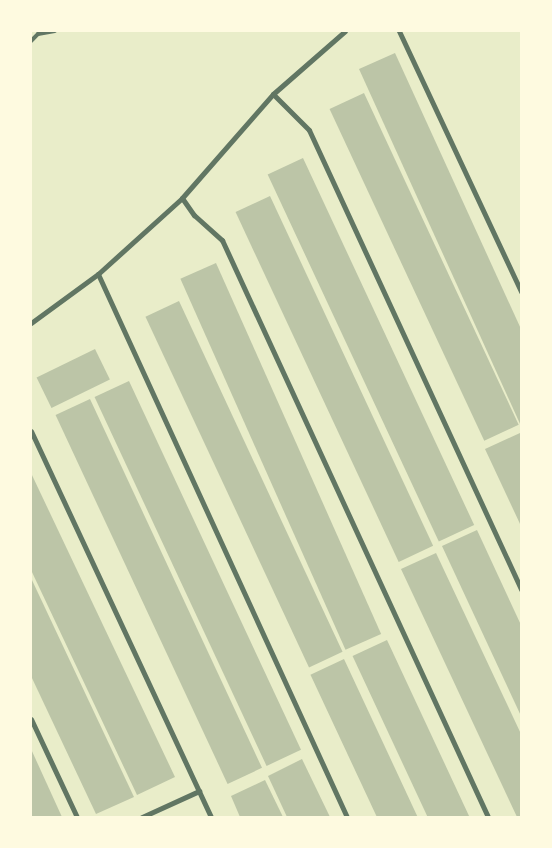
<!DOCTYPE html>
<html>
<head>
<meta charset="utf-8">
<style>
  body { margin:0 }
  #map { position:relative; width:552px; height:848px; overflow:hidden; background:#e9edc9; font-family:"DM Sans",sans-serif }
  div>[style] { position:absolute }
  .building>* { inset:0; background:#bcc5a7; transform-origin:0 0 }
  .service>* { height:4px; margin:-2px; padding:0 2px; transform-origin:2px; border-radius:2px; background:#617663 }
  .minor>* { height:5px; margin:-2.5px; padding:0 2.5px; transform-origin:2.5px; border-radius:2.5px; background:#617663 }
  span { translate:-50% -50%; white-space:nowrap; text-align:center; line-height:1.15; -webkit-text-stroke:5px #fefae0; paint-order:stroke }
  .frame { position:absolute; inset:0; border:32px solid #fefae0; pointer-events:none }
</style>
</head>
<body>
<div id="map">
  <div class="building">
    <div style="clip-path:polygon(395px 53px,521px 329px,521px 426px,359px 69px)"></div>
    <div style="left:364px;top:93px;width:366px;height:38px;rotate:65deg"></div>
    <div style="left:303px;top:158px;width:405px;height:39px;rotate:65deg"></div>
    <div style="left:270px;top:196px;width:386px;height:38px;rotate:65deg"></div>
    <div style="left:216px;top:263px;width:406px;height:39px;rotate:66deg"></div>
    <div style="left:179px;top:301px;width:387px;height:37px;rotate:65deg"></div>
    <div style="left:95px;top:349px;width:34px;height:65px;rotate:64deg"></div>
    <div style="left:129px;top:381px;width:407px;height:38px;rotate:65deg"></div>
    <div style="left:90px;top:399px;width:407px;height:38px;rotate:65deg"></div>
    <div style="clip-path:polygon(520px 433px,521px 436px,521px 526px,485px 449px)"></div>
    <div style="clip-path:polygon(31px 473px,175px 777px,137px 795px,31px 570px)"></div>
    <div style="clip-path:polygon(477px 530px,521px 625px,521px 716px,442px 546px)"></div>
    <div style="clip-path:polygon(436px 553px,521px 734px,521px 817px,517px 817px,401px 569px)"></div>
    <div style="clip-path:polygon(31px 578px,134px 797px,96px 814px,31px 676px)"></div>
    <div style="left:387px;top:640px;width:195px;height:38px;rotate:65deg"></div>
    <div style="left:344px;top:659px;width:174px;height:37px;rotate:65deg"></div>
    <div style="clip-path:polygon(31px 749px,62px 817px,31px 817px)"></div>
    <div style="clip-path:polygon(302px 759px,330px 817px,287px 817px,268px 776px)"></div>
    <div style="clip-path:polygon(265px 780px,283px 817px,240px 817px,231px 796px)"></div>
  </div>
  <div class="service">
    <div style="left:31px;top:41px;width:10px;rotate:-45deg"></div>
    <div style="left:38px;top:34px;width:17px;rotate:-10deg"></div>
  </div>
  <div class="minor">
    <div style="left:399px;top:31px;width:288px;rotate:64.9deg"></div>
    <div style="left:273px;top:94px;width:51px;rotate:45deg"></div>
    <div style="left:309px;top:130px;width:506px;rotate:65.21deg"></div>
    <div style="left:182px;top:198px;width:21px;rotate:55deg"></div>
    <div style="left:194px;top:215px;width:38px;rotate:42deg"></div>
    <div style="left:222px;top:240px;width:635px;rotate:65.25deg"></div>
    <div style="left:98px;top:274px;width:597px;rotate:65.37deg"></div>
    <div style="left:31px;top:323px;width:83px;rotate:-36.2deg"></div>
    <div style="left:98px;top:274px;width:113px;rotate:-42.1deg"></div>
    <div style="left:182px;top:198px;width:138px;rotate:-48.8deg"></div>
    <div style="left:273px;top:94px;width:96px;rotate:-41.2deg"></div>
    <div style="left:31px;top:431px;width:426px;rotate:65deg"></div>
    <div style="left:31px;top:719px;width:108px;rotate:64.9deg"></div>
    <div style="left:142px;top:817px;width:63px;rotate:-24.5deg"></div>
  </div>
  <div class="frame"></div>
</div>
</body>
</html>
